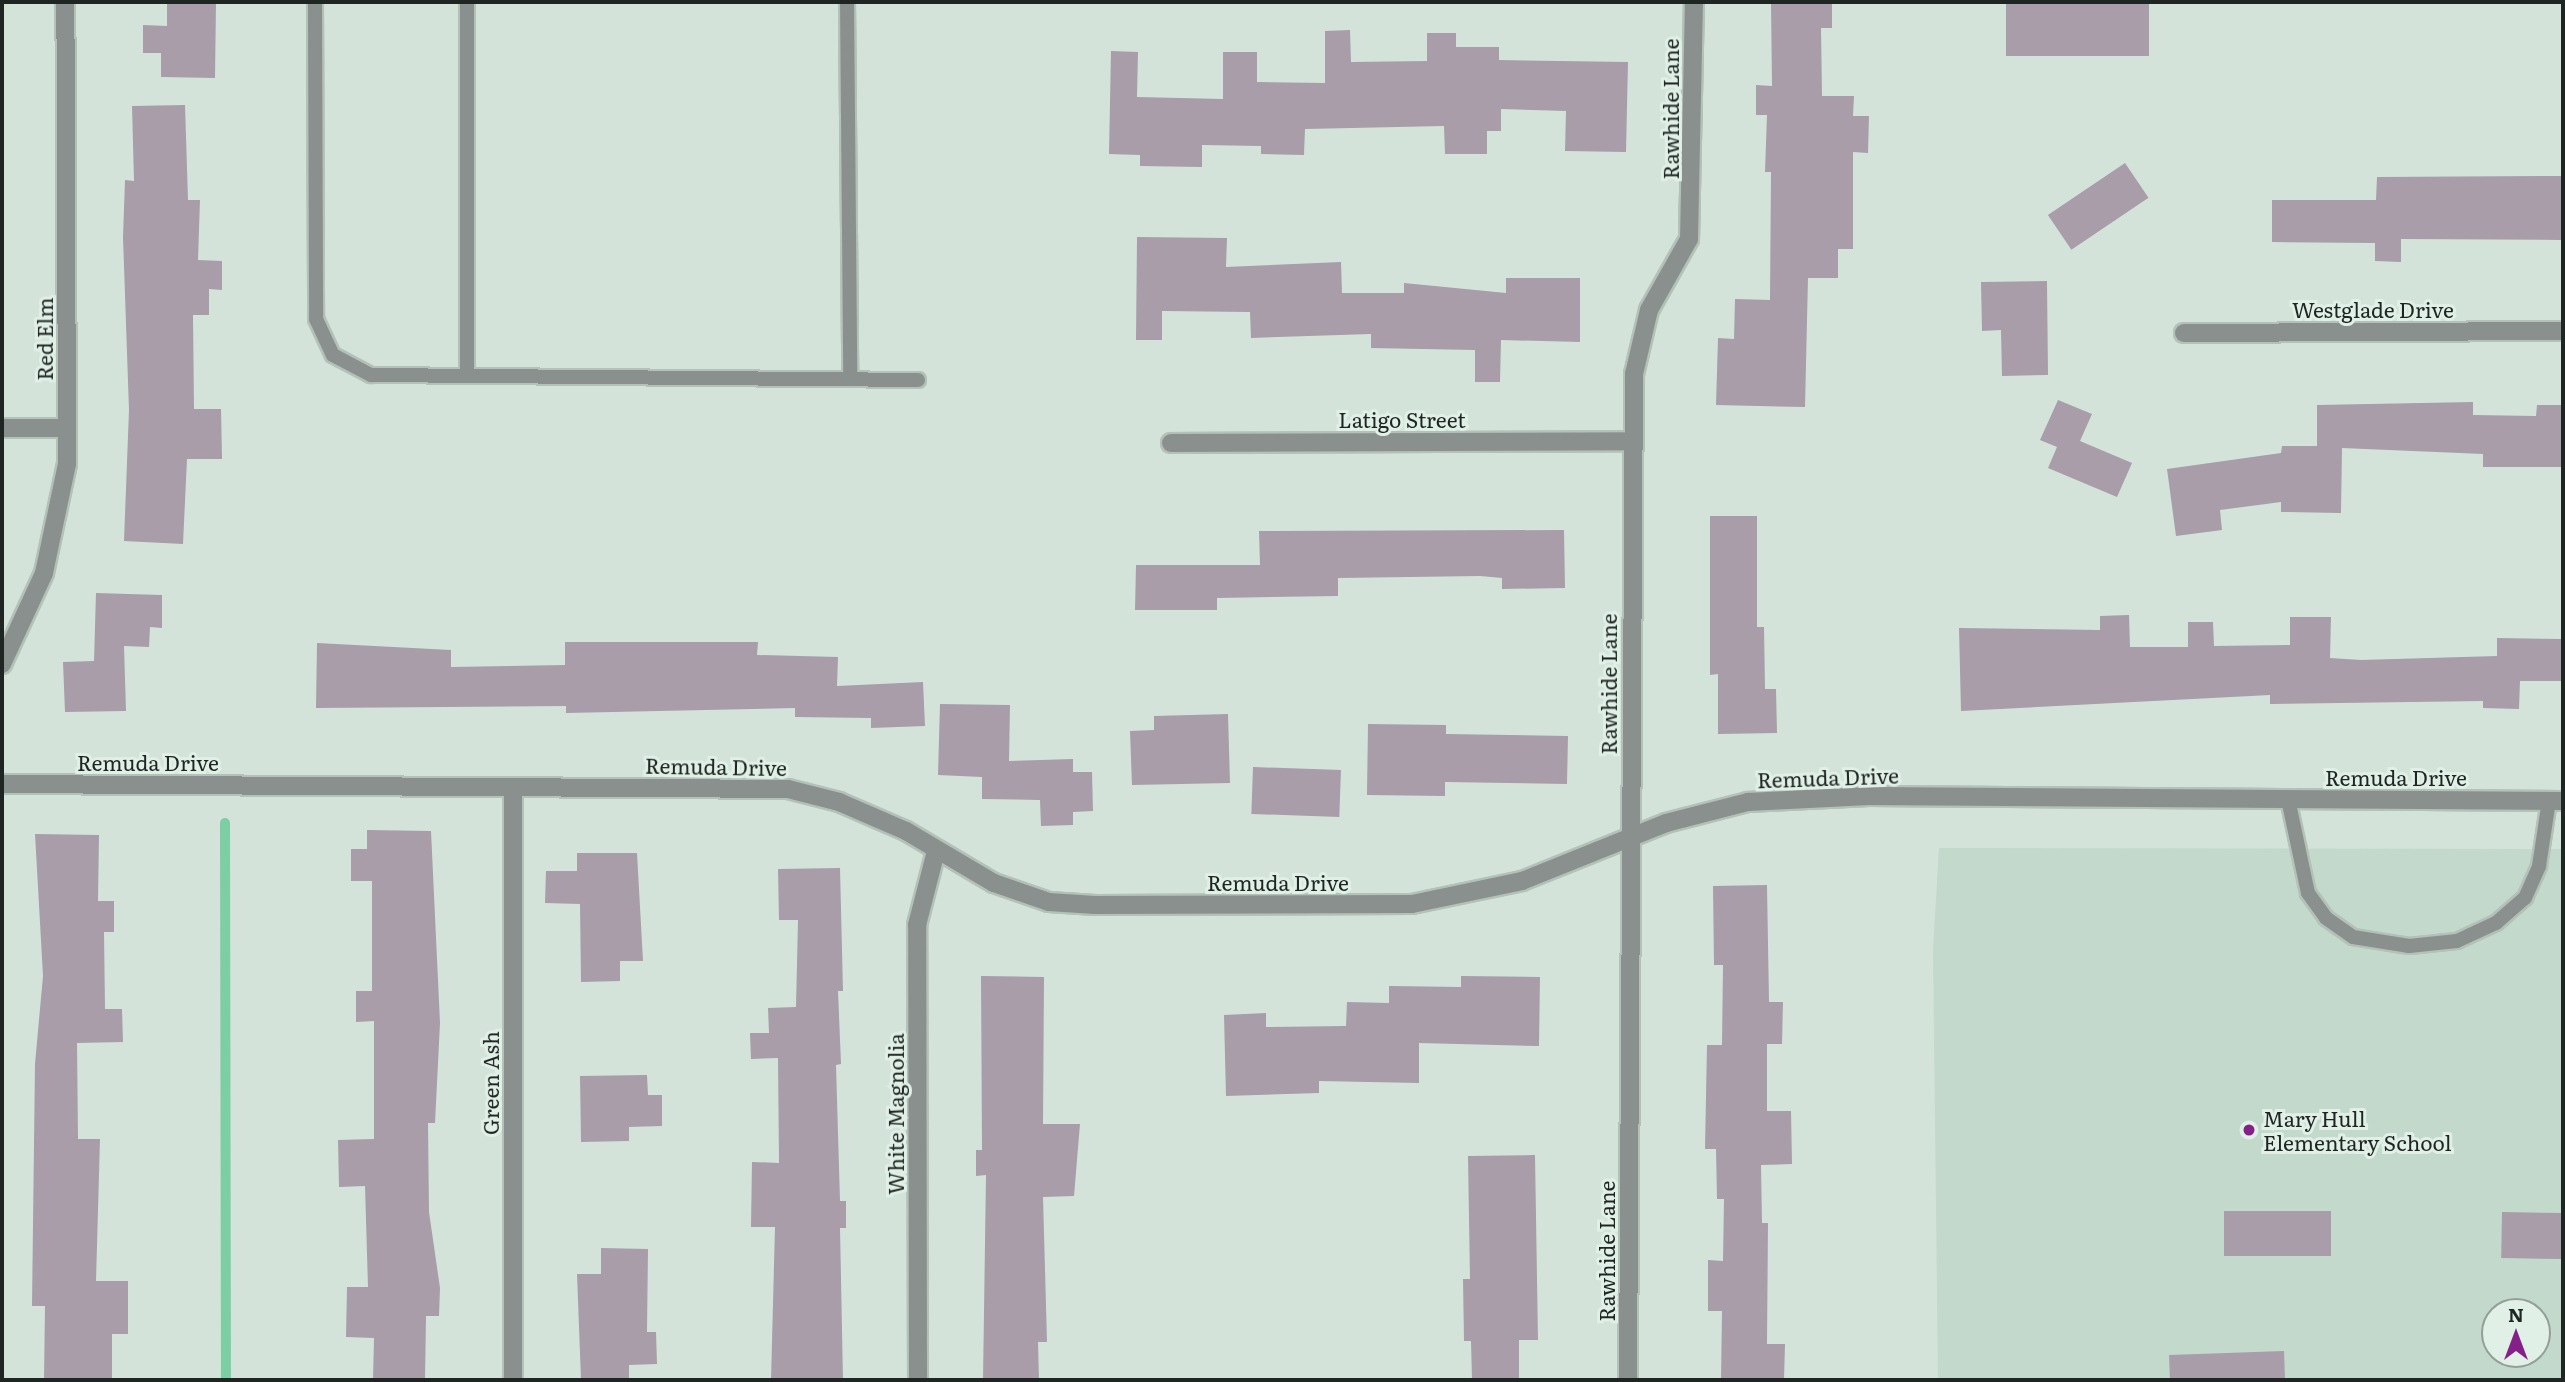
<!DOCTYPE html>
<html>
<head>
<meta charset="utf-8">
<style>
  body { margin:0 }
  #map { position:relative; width:2565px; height:1382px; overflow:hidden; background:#d3e3da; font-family:Literata,serif }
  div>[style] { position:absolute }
  .built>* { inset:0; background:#c2d9cc }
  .stream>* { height:10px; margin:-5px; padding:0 5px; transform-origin:5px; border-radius:5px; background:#7ecea4 }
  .building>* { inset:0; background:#a89da8; transform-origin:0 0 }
  .roads { filter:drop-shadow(2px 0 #b3c1b9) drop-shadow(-2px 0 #b3c1b9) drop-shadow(0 2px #b3c1b9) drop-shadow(0 -2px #b3c1b9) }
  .lane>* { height:14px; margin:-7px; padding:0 7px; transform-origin:7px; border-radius:7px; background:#8a908d }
  .street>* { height:18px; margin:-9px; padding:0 9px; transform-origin:9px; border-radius:9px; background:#8a908d }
  .dots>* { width:19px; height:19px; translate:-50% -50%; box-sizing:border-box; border:4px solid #e0f0e7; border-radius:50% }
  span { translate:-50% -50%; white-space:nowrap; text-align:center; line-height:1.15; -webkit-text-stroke:6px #e0f0e7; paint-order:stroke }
  .street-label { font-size:21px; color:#1f2522 }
  .poi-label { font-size:21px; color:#1f2522 }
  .left { translate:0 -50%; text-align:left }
  .frame { position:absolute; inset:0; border:4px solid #1f2522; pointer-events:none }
  .north { position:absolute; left:2481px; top:1298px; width:70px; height:70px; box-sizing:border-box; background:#e0f0e7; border:2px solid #939f98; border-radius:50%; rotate:0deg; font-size:19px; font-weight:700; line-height:28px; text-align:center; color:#1f2522 }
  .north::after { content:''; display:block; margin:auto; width:24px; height:32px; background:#862089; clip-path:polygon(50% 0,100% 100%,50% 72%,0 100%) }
</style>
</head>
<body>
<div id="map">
  <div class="built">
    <div style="clip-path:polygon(evenodd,1939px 848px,2563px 849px,2563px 1380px,1938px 1380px,1933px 949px,1939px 848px,2495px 1312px,2537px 1312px,2537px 1354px,2495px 1354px,2495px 1312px)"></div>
  </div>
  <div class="stream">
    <div style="left:225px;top:823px;width:557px;rotate:89.9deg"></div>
  </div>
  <div class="building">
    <div style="clip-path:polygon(167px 2px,216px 2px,215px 78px,161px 77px,161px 53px,143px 53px,143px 25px,167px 26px)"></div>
    <div style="clip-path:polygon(1771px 2px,1832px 2px,1832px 28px,1821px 28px,1822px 96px,1854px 96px,1853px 116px,1869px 116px,1868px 153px,1853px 152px,1853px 249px,1838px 249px,1838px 278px,1808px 278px,1805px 407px,1716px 405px,1718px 338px,1734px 339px,1735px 299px,1770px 300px,1771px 172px,1765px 172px,1767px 115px,1756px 115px,1756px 85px,1772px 86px)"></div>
    <div style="left:2006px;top:2px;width:143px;height:54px"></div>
    <div style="clip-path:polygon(1350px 30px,1351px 62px,1427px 61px,1427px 33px,1456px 33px,1456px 47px,1499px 47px,1499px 60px,1628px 62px,1626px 152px,1565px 151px,1566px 111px,1501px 109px,1501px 131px,1487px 131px,1487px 154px,1445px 154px,1444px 126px,1305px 129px,1304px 155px,1261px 154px,1261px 146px,1202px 145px,1202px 167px,1140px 166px,1140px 155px,1109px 154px,1111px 51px,1138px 52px,1137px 97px,1223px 99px,1223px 52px,1257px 52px,1257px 82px,1325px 83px,1325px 31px)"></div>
    <div style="clip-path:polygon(185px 105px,188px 200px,200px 200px,198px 260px,222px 261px,222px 290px,209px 289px,209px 315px,193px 315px,194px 409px,221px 409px,222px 459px,187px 459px,183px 544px,124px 541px,129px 410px,123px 237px,125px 180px,134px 181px,132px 106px)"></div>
    <div style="left:2125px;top:163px;width:42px;height:93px;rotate:56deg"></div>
    <div style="clip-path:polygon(2563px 176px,2563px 240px,2401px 239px,2401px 262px,2375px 261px,2375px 243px,2272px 242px,2272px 200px,2376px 200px,2377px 177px)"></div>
    <div style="clip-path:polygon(1137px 237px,1227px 238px,1226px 267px,1341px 262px,1342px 293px,1404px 293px,1404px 283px,1506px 293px,1506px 278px,1580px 278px,1580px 342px,1501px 340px,1500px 382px,1475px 382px,1475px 350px,1371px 348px,1371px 334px,1251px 338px,1250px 312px,1162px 311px,1162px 340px,1136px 340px)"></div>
    <div style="clip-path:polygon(2047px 281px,2048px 375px,2002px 376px,2001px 330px,1982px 331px,1981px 282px)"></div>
    <div style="clip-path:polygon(2058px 400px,2092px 414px,2080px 441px,2132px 463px,2117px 497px,2048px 468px,2057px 447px,2040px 440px)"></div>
    <div style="clip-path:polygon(2473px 402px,2473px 415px,2536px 416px,2537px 405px,2563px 405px,2563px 467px,2483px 467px,2483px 454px,2342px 448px,2341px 513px,2281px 512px,2281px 502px,2220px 510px,2222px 530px,2176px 536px,2167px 469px,2281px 453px,2282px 446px,2317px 446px,2317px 405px)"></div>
    <div style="clip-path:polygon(1710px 516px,1757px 516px,1757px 627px,1764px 627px,1765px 689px,1776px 689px,1777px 733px,1718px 734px,1718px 674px,1710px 675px)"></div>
    <div style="clip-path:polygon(1564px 530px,1565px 588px,1502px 589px,1502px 578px,1480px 576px,1338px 578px,1338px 596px,1217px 598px,1217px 610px,1135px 610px,1136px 565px,1260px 565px,1259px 531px)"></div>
    <div style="clip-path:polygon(96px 593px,162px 595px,162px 628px,150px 627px,149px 647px,124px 646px,126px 711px,65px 712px,63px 662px,94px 661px)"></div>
    <div style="clip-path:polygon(2129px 615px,2130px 647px,2188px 647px,2188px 622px,2213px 622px,2214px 646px,2290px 645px,2290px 617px,2331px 617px,2330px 658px,2361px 660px,2497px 656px,2497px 638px,2563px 639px,2563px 681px,2520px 681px,2519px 709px,2483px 708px,2483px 701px,2270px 704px,2270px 695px,1961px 711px,1959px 628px,2100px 630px,2100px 616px)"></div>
    <div style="clip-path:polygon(565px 642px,758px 642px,757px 655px,838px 657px,837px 686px,923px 682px,925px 726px,871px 728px,871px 718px,795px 717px,795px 708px,566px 713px,566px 706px,316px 708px,317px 643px,451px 650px,451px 667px,565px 665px)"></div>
    <div style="clip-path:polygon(940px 704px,1010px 705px,1009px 761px,1073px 759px,1073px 772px,1092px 772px,1093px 811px,1073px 812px,1073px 825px,1041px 826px,1040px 800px,982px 799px,982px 777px,938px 775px)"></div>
    <div style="clip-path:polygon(1228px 714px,1230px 783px,1132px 785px,1130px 731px,1154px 730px,1154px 716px)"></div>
    <div style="clip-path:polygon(1368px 724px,1446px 725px,1446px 734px,1568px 736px,1567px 784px,1445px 782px,1445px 796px,1367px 795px)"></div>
    <div style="left:1253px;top:767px;width:88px;height:47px;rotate:2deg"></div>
    <div style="clip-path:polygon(367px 830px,431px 831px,440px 1023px,435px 1123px,428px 1123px,429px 1212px,440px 1288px,439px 1316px,426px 1316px,425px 1380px,373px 1380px,374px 1338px,346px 1337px,347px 1287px,368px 1287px,365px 1186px,339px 1187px,338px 1140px,374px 1139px,374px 1021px,356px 1022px,356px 991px,372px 991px,372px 881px,351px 881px,351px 849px,367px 849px)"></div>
    <div style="clip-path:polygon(35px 834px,99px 835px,98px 901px,114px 901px,114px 932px,104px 932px,105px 1009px,122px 1009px,123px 1042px,77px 1043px,78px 1139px,100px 1139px,96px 1281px,128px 1281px,128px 1334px,112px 1334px,112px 1380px,44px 1380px,45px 1306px,32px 1306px,35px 1064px,43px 976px)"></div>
    <div style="clip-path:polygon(577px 853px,637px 853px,643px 961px,620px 961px,620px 981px,581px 982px,580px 904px,545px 903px,546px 871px,577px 871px)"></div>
    <div style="clip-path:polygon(840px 868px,843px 991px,838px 991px,841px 1064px,836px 1065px,840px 1201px,846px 1201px,846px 1228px,840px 1228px,843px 1380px,771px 1380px,775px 1227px,751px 1227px,752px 1162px,779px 1163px,778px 1058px,751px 1059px,750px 1033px,769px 1033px,768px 1008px,796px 1007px,798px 920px,779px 920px,778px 869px)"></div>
    <div style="clip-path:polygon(1767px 885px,1769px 1002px,1783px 1002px,1782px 1044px,1767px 1044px,1767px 1111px,1791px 1111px,1792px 1164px,1761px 1165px,1762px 1223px,1768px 1223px,1767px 1344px,1785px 1344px,1784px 1380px,1721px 1380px,1722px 1311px,1708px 1311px,1708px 1260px,1723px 1261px,1724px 1199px,1717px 1199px,1716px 1149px,1705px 1149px,1707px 1045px,1722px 1045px,1723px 965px,1714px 965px,1713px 886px)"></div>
    <div style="clip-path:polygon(981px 976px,1044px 977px,1043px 1124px,1080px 1124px,1074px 1196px,1043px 1197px,1047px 1342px,1038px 1342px,1039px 1380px,983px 1380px,986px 1175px,976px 1176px,976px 1150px,982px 1150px)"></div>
    <div style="clip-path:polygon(1461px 976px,1540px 977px,1539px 1046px,1419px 1043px,1419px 1083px,1319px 1081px,1319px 1093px,1226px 1096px,1224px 1015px,1266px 1013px,1266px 1027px,1346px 1026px,1347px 1002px,1389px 1003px,1389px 986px,1461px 987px)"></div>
    <div style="clip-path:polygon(647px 1075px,648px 1095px,662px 1095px,662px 1126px,629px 1127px,629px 1141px,581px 1142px,580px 1076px)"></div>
    <div style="clip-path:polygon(1535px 1155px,1538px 1340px,1519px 1340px,1519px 1380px,1472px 1380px,1471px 1341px,1464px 1341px,1463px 1279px,1470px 1279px,1468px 1156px)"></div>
    <div style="left:2331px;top:1211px;width:45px;height:107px;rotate:90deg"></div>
    <div style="left:2502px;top:1212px;width:61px;height:46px;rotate:1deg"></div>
    <div style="clip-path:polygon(601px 1248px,648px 1249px,647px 1332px,656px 1332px,657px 1364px,629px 1365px,629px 1380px,581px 1380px,577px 1274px,601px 1274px)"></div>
    <div style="left:2284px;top:1351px;width:29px;height:115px;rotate:88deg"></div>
  </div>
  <div class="roads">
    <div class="lane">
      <div style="left:315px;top:2px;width:317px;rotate:89.8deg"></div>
      <div style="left:316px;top:319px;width:40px;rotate:65deg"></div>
      <div style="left:333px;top:355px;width:43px;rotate:27.8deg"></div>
      <div style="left:371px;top:375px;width:547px;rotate:0.52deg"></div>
      <div style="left:467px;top:2px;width:373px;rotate:90deg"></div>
      <div style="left:847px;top:2px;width:377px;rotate:89.5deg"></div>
      <div style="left:2288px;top:799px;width:96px;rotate:78deg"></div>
      <div style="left:2308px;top:893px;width:31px;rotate:54deg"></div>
      <div style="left:2326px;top:918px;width:33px;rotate:35deg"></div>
      <div style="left:2353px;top:937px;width:57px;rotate:9.1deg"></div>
      <div style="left:2409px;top:946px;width:48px;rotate:-5.9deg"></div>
      <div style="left:2457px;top:941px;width:43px;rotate:-24.8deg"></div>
      <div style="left:2496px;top:923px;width:38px;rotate:-41deg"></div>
      <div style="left:2525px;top:898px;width:35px;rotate:-66deg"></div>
      <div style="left:2539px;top:866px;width:66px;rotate:-81.3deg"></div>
    </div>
    <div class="street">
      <div style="left:2184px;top:333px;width:379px;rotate:-0.3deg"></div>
      <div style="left:2px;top:428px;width:65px"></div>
      <div style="left:1171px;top:443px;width:462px;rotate:-0.2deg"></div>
      <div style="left:2px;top:664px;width:100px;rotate:-65.2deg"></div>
      <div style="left:44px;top:573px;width:111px;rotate:-78.1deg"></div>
      <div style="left:67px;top:464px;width:462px;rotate:-90.2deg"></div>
      <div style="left:2px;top:784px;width:786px;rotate:0.36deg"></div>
      <div style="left:788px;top:789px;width:53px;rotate:14.3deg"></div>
      <div style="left:839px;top:802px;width:73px;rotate:23.4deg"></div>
      <div style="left:906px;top:831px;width:102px;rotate:30.6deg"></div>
      <div style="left:994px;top:883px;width:58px;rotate:19.1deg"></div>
      <div style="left:1049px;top:902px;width:46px;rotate:3.7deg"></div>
      <div style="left:1095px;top:905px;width:317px;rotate:-0.2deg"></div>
      <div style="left:1412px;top:904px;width:112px;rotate:-11.8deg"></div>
      <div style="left:1522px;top:881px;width:155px;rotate:-21.9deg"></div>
      <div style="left:1666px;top:823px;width:85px;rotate:-14.4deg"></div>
      <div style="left:1748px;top:802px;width:121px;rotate:-2.8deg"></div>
      <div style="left:1869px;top:796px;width:694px;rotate:0.41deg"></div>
      <div style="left:513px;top:1380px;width:593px;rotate:-90deg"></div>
      <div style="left:918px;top:1380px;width:455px;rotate:-90.1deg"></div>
      <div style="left:917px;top:925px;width:76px;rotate:-75.6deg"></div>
      <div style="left:1628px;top:1380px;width:1006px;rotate:-89.66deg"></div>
      <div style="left:1634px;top:374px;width:66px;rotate:-76.8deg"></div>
      <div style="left:1649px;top:310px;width:81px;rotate:-60.6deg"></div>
      <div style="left:1689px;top:239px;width:237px;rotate:-88.8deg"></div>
    </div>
  </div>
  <div class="dots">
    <div style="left:2249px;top:1130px;background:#862089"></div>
  </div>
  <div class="street-label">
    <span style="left:1670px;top:109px;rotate:-90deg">Rawhide Lane</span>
    <span style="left:2373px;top:309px">Westglade Drive</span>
    <span style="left:44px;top:339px;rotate:-90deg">Red Elm</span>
    <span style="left:1402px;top:419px">Latigo Street</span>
    <span style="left:1608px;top:684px;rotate:-90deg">Rawhide Lane</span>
    <span style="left:148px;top:762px">Remuda Drive</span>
    <span style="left:716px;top:766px;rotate:1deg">Remuda Drive</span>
    <span style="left:1828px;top:777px;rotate:-2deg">Remuda Drive</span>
    <span style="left:2396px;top:777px">Remuda Drive</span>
    <span style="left:1278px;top:882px">Remuda Drive</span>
    <span style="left:490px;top:1083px;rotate:-90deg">Green Ash</span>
    <span style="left:895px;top:1114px;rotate:-90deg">White Magnolia</span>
    <span style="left:1606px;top:1251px;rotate:-90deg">Rawhide Lane</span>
  </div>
  <div class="poi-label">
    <span class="left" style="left:2263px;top:1130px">Mary Hull<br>Elementary School</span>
  </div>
  <div class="frame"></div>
  <div class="north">N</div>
</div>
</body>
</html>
